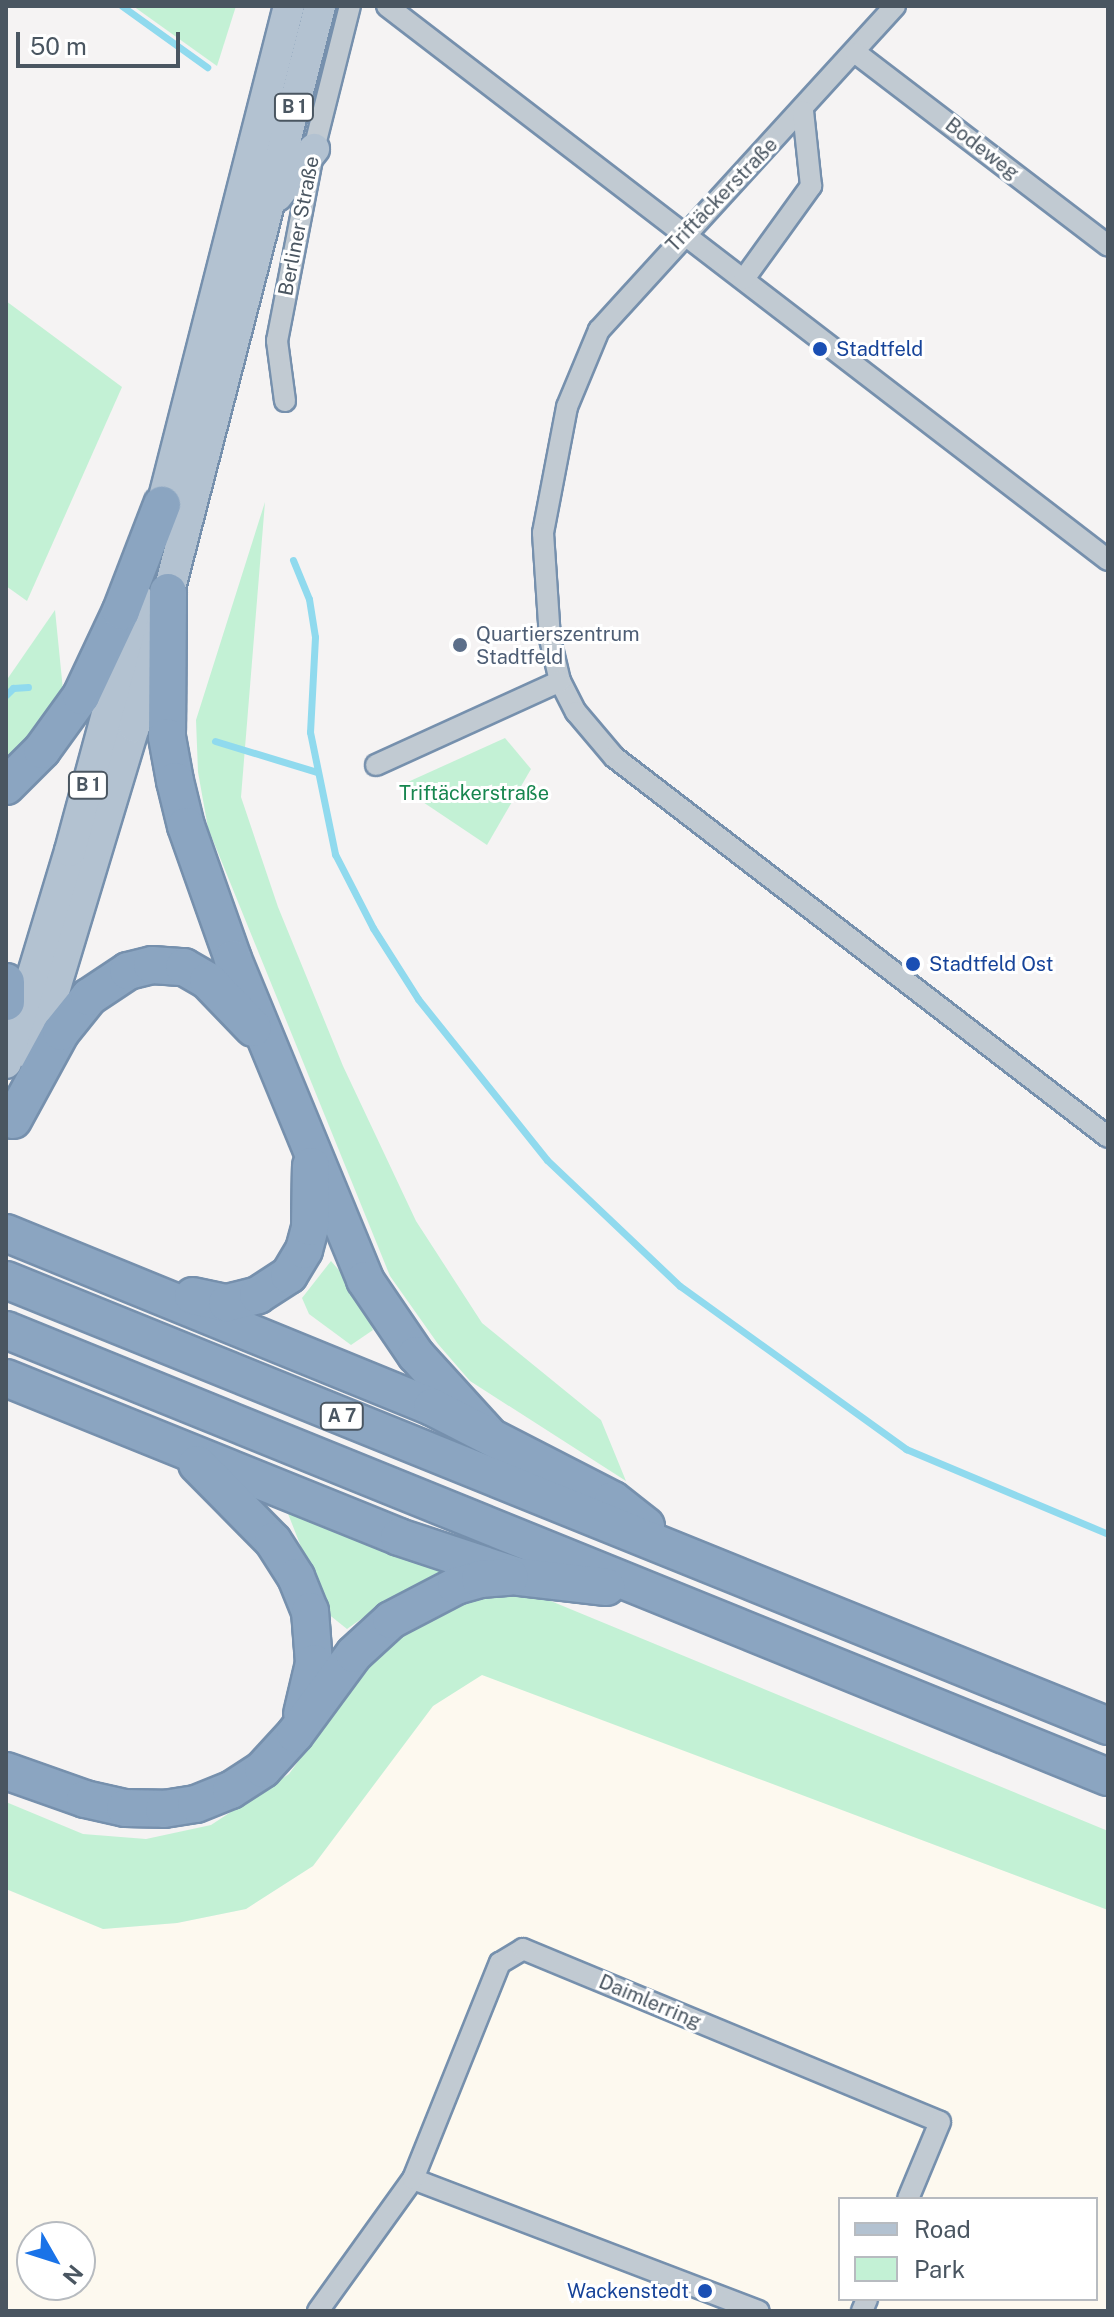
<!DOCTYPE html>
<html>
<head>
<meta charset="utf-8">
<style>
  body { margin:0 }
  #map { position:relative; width:1114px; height:2317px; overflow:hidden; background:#f5f3f3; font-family:"Public Sans",sans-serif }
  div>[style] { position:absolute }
  .commercial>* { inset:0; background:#fdf9ef }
  .green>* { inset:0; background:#c3f1d5 }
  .stream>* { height:7px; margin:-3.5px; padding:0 3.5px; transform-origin:3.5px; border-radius:3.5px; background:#90daee }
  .roads { filter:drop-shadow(2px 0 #7690ad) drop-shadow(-2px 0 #7690ad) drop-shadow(0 2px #7690ad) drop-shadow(0 -2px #7690ad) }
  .minor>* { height:20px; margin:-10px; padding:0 10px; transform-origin:10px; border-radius:10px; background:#c1cad2 }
  .primary>* { height:30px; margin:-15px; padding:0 15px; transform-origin:15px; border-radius:15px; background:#b3c2d1 }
  .motorway>* { height:36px; margin:-18px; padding:0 18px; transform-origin:18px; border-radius:18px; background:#8ba5c1 }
  .dots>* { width:22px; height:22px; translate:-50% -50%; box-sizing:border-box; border:4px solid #fff; border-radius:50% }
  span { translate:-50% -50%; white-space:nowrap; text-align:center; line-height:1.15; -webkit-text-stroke:6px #fff; paint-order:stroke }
  .shield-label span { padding:2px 6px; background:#fff; border:2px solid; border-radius:6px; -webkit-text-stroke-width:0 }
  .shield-label { font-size:18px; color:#4a5661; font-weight:700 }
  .street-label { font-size:20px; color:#4a5661 }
  .transit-label { font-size:20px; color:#164399 }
  .left { translate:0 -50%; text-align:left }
  .right { translate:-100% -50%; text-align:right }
  .service-label { font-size:20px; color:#4e5e75 }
  .park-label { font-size:20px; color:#17864f }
  .frame { position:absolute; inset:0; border:8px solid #4a5661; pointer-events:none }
  .legend { position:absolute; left:838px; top:2197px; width:260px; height:104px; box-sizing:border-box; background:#fff; border:2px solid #b7bbc0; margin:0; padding:10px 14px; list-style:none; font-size:24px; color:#4a5661 }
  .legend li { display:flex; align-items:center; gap:16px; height:40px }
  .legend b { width:40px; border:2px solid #b7bbc0 }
  .north { position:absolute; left:16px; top:2221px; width:80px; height:80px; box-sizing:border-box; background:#fff; border:2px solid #b7bbc0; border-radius:50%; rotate:129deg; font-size:22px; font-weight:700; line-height:32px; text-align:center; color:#4a5661 }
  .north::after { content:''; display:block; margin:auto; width:28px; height:36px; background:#1a73e8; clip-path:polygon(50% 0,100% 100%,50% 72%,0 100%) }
  .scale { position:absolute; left:16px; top:32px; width:164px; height:36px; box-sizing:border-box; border:4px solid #4a5661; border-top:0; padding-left:10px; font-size:24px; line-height:28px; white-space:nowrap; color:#4a5661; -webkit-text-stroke:6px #fff; paint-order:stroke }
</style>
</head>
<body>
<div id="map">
  <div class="commercial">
    <div style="clip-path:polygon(evenodd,482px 1674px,1108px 1910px,1108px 2311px,6px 2311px,6px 1889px,103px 1929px,177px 1923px,246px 1909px,313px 1866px,433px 1706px,482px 1674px,840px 2199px,1096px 2199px,1096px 2299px,840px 2299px,840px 2199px,482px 1674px,32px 2237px,80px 2237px,80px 2285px,32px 2285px,32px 2237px)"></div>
  </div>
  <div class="green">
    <div style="clip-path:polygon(133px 6px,236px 6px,217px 66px)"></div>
    <div style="clip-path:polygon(6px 301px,122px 387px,27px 601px,6px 586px)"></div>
    <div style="clip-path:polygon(265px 502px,241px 797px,278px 907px,343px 1066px,416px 1221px,482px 1323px,601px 1420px,626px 1481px,470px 1381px,438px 1344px,390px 1276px,208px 828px,198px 772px,196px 720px)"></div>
    <div style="clip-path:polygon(55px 610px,64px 700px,6px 767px,6px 681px)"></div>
    <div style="clip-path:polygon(505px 738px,531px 769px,487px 845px,399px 786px)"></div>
    <div style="clip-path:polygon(331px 1261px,357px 1291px,373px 1330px,351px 1345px,309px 1314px,302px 1298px)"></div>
    <div style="clip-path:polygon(285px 1506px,467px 1575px,381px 1605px,347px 1629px,327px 1613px)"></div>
    <div style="clip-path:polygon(529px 1592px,1108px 1831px,1108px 1910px,482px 1675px,433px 1706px,313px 1866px,246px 1909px,177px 1923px,103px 1929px,6px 1889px,6px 1802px,83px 1834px,146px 1839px,211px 1825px,289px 1774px,368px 1665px,413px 1624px,460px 1598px)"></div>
  </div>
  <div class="stream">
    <div style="left:122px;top:6px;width:105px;rotate:35.7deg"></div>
    <div style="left:293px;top:560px;width:42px;rotate:67.7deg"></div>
    <div style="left:309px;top:599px;width:38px;rotate:81deg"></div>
    <div style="left:315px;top:637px;width:95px;rotate:93deg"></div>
    <div style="left:310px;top:732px;width:125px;rotate:78.4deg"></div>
    <div style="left:335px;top:854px;width:83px;rotate:62.8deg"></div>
    <div style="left:373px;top:928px;width:84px;rotate:57.6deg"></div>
    <div style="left:418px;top:999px;width:206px;rotate:51.3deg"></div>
    <div style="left:547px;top:1160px;width:183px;rotate:43.5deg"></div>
    <div style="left:680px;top:1286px;width:279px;rotate:35.8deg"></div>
    <div style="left:906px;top:1449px;width:219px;rotate:22.8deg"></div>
    <div style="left:6px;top:695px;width:10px;rotate:-45deg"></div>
    <div style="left:13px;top:688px;width:15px;rotate:-4deg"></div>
    <div style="left:215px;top:741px;width:107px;rotate:16.9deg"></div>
  </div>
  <div class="roads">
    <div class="minor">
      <div style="left:387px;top:6px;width:909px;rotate:37.54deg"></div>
      <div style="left:895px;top:6px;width:439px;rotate:132.4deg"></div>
      <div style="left:599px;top:330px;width:83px;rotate:112.6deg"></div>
      <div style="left:567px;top:407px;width:128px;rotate:100.8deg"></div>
      <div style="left:543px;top:533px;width:106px;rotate:86.2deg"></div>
      <div style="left:550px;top:639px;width:43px;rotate:76.6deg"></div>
      <div style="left:560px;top:681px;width:35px;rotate:63deg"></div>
      <div style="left:576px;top:712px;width:59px;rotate:49.8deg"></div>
      <div style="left:614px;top:757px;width:623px;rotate:37.57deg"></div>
      <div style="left:856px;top:53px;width:317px;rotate:37.4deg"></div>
      <div style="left:744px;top:279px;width:115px;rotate:-54.2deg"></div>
      <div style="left:811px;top:186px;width:75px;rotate:-96.1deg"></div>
      <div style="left:285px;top:401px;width:61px;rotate:-97.6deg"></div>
      <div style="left:277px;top:341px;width:196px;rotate:-79.1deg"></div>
      <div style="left:314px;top:149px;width:147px;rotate:-75.9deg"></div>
      <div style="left:376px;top:765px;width:202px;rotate:-24.5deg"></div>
      <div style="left:413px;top:2179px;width:370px;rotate:20.9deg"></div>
      <div style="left:318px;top:2311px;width:163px;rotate:-54.3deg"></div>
      <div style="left:413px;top:2179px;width:233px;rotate:-68.1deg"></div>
      <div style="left:500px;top:1963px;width:27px;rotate:-31deg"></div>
      <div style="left:523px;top:1949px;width:451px;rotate:22.5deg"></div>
      <div style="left:940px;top:2122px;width:83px;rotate:112.6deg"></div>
      <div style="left:862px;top:2311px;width:13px;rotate:-67deg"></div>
    </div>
    <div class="primary">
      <div style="left:277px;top:196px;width:60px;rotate:-51.8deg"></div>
      <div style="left:157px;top:525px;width:536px;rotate:-75.73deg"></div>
      <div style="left:34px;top:1058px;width:346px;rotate:-73.2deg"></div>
      <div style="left:134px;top:727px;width:745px;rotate:-75.53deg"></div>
      <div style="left:6px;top:1063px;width:221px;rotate:-73.2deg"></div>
      <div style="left:70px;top:851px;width:261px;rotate:-74.9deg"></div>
    </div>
    <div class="motorway">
      <div style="left:168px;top:592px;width:145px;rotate:90.4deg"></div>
      <div style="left:167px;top:737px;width:45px;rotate:79.7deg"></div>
      <div style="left:175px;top:781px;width:46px;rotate:76.3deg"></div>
      <div style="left:186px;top:826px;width:141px;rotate:70.5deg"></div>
      <div style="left:233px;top:959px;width:347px;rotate:67.6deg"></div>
      <div style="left:365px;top:1280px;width:91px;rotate:55.8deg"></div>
      <div style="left:416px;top:1355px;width:107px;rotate:47.7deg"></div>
      <div style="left:6px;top:786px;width:51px;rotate:-45deg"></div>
      <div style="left:42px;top:750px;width:67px;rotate:-54.2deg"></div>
      <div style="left:81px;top:696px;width:94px;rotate:-64.8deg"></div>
      <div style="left:121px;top:611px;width:114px;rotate:-68.9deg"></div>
      <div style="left:6px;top:982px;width:20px;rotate:90deg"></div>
      <div style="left:13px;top:1120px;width:100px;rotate:-61.4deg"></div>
      <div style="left:61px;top:1032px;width:45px;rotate:-51.3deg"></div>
      <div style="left:89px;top:997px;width:47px;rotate:-33.7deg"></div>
      <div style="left:128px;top:971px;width:25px;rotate:-14deg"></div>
      <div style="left:152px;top:965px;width:32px;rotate:4deg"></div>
      <div style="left:184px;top:967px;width:28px;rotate:30deg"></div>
      <div style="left:208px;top:981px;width:65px;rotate:46.2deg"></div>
      <div style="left:6px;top:1233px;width:460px;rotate:22.2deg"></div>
      <div style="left:432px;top:1407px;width:203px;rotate:27.2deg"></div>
      <div style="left:613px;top:1500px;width:42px;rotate:38.2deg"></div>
      <div style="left:6px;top:1280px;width:1189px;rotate:22.03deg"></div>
      <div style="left:193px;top:1296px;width:35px;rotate:12deg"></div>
      <div style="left:227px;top:1303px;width:32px;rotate:-14deg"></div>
      <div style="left:258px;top:1295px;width:37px;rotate:-33deg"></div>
      <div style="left:289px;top:1275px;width:29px;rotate:-59deg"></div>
      <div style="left:304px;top:1250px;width:24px;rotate:-75deg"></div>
      <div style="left:310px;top:1227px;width:61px;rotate:-89.1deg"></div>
      <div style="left:6px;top:1330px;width:1189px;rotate:22.08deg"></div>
      <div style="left:6px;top:1378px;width:424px;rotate:22deg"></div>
      <div style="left:399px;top:1537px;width:127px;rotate:18.3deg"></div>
      <div style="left:520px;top:1577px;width:87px;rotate:6.6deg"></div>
      <div style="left:197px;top:1464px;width:108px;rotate:45.4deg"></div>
      <div style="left:273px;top:1541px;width:43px;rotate:57.4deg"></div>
      <div style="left:296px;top:1577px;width:37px;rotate:68deg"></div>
      <div style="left:310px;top:1611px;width:52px;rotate:85.6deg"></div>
      <div style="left:314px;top:1663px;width:52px;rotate:103.2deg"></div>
      <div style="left:6px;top:1771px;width:84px;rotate:19.5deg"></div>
      <div style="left:85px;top:1799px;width:41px;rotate:12.7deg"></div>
      <div style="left:125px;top:1808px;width:39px;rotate:1deg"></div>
      <div style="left:164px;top:1809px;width:32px;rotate:-9deg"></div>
      <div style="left:196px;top:1804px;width:38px;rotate:-22deg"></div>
      <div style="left:231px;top:1790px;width:38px;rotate:-33deg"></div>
      <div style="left:263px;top:1769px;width:47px;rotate:-47.6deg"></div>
      <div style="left:295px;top:1734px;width:99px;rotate:-53.6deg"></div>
      <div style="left:354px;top:1654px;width:50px;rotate:-42.6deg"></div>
      <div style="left:391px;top:1620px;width:73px;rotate:-27.6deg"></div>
      <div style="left:456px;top:1586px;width:25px;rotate:-16deg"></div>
      <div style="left:480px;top:1579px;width:30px;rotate:-4deg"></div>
    </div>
  </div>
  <div class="dots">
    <div style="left:820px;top:349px;background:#1a4fb4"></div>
    <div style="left:460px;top:645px;background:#5c6f8a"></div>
    <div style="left:913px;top:964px;background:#1a4fb4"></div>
    <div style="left:705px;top:2291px;background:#1a4fb4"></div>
  </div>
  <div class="shield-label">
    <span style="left:294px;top:107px">B 1</span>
    <span style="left:88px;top:785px">B 1</span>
    <span style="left:342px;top:1416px">A 7</span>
  </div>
  <div class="street-label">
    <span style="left:982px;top:149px;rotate:38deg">Bodeweg</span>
    <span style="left:722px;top:195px;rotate:-46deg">Triftäckerstraße</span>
    <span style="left:299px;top:226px;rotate:-79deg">Berliner Straße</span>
    <span style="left:650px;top:2002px;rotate:23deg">Daimlerring</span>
  </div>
  <div class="transit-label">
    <span class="left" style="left:836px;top:349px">Stadtfeld</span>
    <span class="left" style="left:929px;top:964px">Stadtfeld Ost</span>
    <span class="right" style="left:689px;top:2291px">Wackenstedt</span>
  </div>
  <div class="service-label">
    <span class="left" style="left:476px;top:646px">Quartierszentrum<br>Stadtfeld</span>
  </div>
  <div class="park-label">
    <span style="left:474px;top:793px">Triftäckerstraße</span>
  </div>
  <div class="frame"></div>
  <ul class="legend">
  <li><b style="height:10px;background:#b3c2d1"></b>Road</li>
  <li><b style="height:22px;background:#c3f1d5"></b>Park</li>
  </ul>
  <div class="north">N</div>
  <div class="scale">50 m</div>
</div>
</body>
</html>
